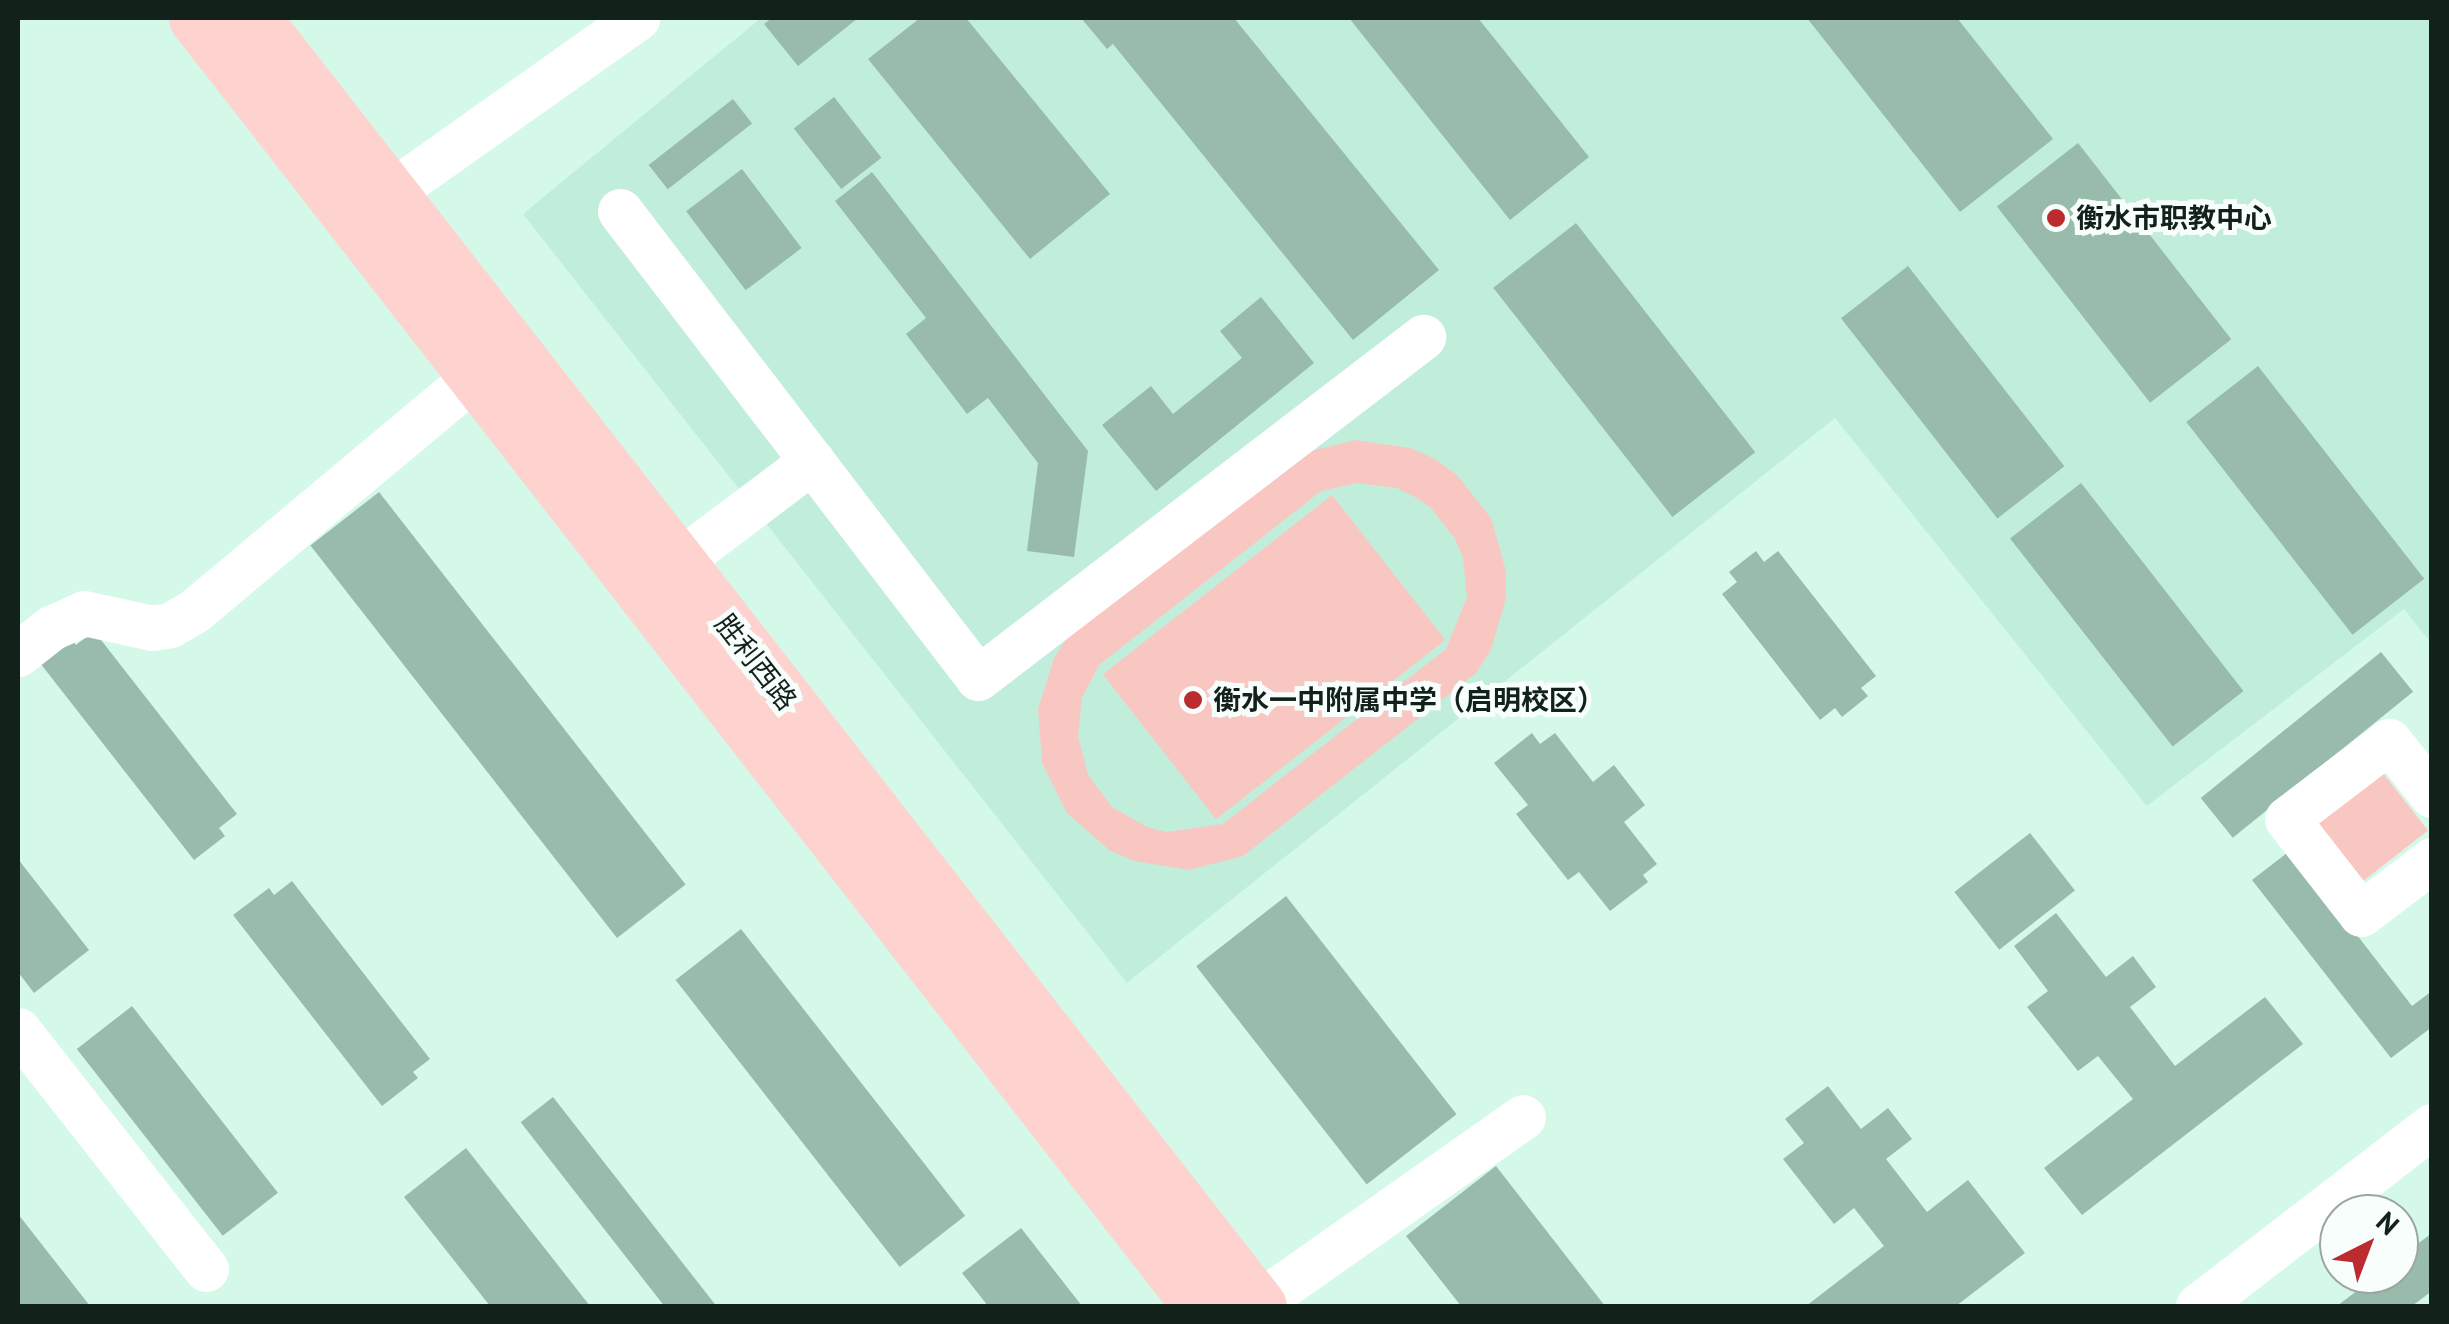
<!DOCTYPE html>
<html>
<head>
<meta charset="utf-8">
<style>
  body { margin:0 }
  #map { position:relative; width:2449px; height:1324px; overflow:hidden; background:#d4f9e9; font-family:"PT Sans","Noto Sans SC",sans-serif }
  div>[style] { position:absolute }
  .built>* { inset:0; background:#c1eedb }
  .green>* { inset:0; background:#f9c7c2; transform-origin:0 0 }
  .building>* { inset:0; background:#98bbac; transform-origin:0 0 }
  .minor>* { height:45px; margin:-22.5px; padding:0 22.5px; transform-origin:22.5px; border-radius:22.5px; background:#fff }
  .major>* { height:55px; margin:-27.5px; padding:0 27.5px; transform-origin:27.5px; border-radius:27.5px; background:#fed3cf }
  .dots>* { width:28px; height:28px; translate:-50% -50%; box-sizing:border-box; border:5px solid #f7fefb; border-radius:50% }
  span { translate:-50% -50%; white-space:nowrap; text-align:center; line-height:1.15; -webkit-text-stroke:10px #f7fefb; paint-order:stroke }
  .poi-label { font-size:28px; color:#13211b; font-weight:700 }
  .left { translate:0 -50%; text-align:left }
  .street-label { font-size:28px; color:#13211b }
  .frame { position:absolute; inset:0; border:20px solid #13211b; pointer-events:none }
  .north { position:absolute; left:2319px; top:1194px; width:100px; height:100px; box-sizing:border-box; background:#f7fefb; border:2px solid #9ca6a1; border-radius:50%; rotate:42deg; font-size:28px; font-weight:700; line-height:40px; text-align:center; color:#13211b }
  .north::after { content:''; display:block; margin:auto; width:35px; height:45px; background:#bb2b2f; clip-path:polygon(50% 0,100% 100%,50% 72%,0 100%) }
</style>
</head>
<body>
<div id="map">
  <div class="built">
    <div style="clip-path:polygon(761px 18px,2431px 18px,2431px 643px,2404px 609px,2147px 806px,1835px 418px,1127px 983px,523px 214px)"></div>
  </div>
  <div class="green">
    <div style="clip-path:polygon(evenodd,1356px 440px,1410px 448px,1435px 459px,1457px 475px,1491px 518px,1506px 571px,1506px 598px,1491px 650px,1476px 673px,1243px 856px,1189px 870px,1134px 861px,1109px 850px,1067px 813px,1042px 763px,1038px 709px,1054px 658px,1069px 635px,1302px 453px,1356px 440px,1357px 483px,1397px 488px,1415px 497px,1431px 508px,1455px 539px,1463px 558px,1467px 597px,1446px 649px,1223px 824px,1166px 832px,1147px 827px,1112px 807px,1088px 775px,1078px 736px,1082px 698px,1099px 665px,1321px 491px,1357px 483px)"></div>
    <div style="left:1332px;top:495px;width:184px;height:291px;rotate:52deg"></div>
    <div style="left:2383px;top:773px;width:73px;height:83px;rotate:52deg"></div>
  </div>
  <div class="building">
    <div style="clip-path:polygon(772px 18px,858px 18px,798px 66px,764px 24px)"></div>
    <div style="clip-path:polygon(920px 18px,966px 18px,1110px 194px,1030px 259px,868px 59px)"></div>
    <div style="clip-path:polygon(1081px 18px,1234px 18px,1439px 270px,1353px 340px,1113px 44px,1107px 49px)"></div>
    <div style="clip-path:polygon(1349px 18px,1478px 18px,1589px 157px,1510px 220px)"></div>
    <div style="clip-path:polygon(1807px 18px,1957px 18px,2053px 139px,1960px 212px)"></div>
    <div style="left:834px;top:97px;width:77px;height:51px;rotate:52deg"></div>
    <div style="left:733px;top:99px;width:31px;height:107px;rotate:52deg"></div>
    <div style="left:2078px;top:143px;width:249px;height:103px;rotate:52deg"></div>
    <div style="left:742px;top:169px;width:99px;height:70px;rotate:53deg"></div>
    <div style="clip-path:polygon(872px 172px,1088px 451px,1074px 557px,1027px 551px,1038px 463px,988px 398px,967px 414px,906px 334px,926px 318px,835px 201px)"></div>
    <div style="left:1576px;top:223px;width:291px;height:105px;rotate:52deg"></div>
    <div style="left:1908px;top:266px;width:254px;height:85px;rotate:52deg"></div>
    <div style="clip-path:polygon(1261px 297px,1314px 363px,1156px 491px,1102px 425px,1151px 386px,1173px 414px,1242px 358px,1220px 331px)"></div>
    <div style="left:2258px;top:366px;width:270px;height:91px;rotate:52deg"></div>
    <div style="left:2081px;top:483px;width:264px;height:90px;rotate:52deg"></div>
    <div style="left:379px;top:492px;width:498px;height:87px;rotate:52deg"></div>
    <div style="clip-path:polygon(1756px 551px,1764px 562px,1778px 551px,1876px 676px,1861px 688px,1868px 696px,1842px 717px,1835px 708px,1820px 720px,1722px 594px,1737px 582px,1729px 572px)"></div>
    <div style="clip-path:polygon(94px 631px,237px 814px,219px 828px,225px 836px,194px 860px,40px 663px,71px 638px,76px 645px)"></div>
    <div style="left:2381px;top:652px;width:51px;height:232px;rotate:51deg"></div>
    <div style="clip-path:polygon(1532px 733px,1540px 744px,1555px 733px,1593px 782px,1614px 765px,1645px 805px,1624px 822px,1657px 864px,1643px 875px,1648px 882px,1610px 911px,1579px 872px,1568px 880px,1516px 814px,1528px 805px,1494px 763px)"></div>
    <div style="left:2030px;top:833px;width:73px;height:96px;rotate:52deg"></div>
    <div style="clip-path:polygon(2291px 850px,2412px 1006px,2432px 991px,2432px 1027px,2391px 1058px,2252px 880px)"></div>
    <div style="clip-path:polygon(18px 859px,89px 950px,34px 993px,18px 972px)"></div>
    <div style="clip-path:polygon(292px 881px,430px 1059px,413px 1072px,418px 1078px,382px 1106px,233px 915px,269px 888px,274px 895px)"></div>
    <div style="left:1286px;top:896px;width:277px;height:114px;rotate:52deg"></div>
    <div style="clip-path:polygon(2056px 913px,2106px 977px,2133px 956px,2156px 987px,2130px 1007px,2175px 1066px,2265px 997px,2303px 1044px,2082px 1215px,2044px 1168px,2133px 1099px,2098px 1056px,2078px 1071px,2027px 1007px,2048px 991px,2014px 946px)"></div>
    <div style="left:741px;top:929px;width:364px;height:83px;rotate:52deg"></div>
    <div style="left:132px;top:1006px;width:237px;height:70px;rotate:52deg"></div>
    <div style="clip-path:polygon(1828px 1086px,1861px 1129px,1888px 1108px,1912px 1139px,1886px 1159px,1927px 1212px,1968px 1180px,2025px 1253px,1956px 1306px,1806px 1306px,1884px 1246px,1854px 1208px,1834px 1224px,1783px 1159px,1804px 1143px,1785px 1119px)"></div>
    <div style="left:553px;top:1097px;width:265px;height:41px;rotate:52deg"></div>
    <div style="clip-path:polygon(466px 1148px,590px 1306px,490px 1306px,404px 1197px)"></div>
    <div style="clip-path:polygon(1496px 1166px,1605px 1306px,1461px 1306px,1406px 1236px)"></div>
    <div style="clip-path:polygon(18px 1214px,90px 1306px,18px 1306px)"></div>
    <div style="clip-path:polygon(1021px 1228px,1082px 1306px,988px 1306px,962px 1273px)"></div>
    <div style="clip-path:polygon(2432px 1233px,2432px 1291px,2412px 1306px,2337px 1306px,2379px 1274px,2399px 1274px,2399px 1258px)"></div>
  </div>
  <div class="minor">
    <div style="left:390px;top:193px;width:303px;rotate:-35.3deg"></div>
    <div style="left:620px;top:211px;width:588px;rotate:52.53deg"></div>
    <div style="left:978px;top:678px;width:561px;rotate:-37.46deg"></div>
    <div style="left:678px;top:562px;width:168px;rotate:-37deg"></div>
    <div style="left:18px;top:654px;width:42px;rotate:-38.2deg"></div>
    <div style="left:51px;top:628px;width:36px;rotate:-24deg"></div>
    <div style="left:84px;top:613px;width:70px;rotate:12.4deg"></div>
    <div style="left:152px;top:628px;width:18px;rotate:-9deg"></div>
    <div style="left:170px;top:625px;width:28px;rotate:-30deg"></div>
    <div style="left:194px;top:611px;width:366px;rotate:-39.9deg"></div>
    <div style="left:2432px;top:795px;width:69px;rotate:-128.5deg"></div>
    <div style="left:2389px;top:741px;width:128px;rotate:142.6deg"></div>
    <div style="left:2287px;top:819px;width:120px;rotate:52.1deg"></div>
    <div style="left:2361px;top:914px;width:89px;rotate:-37.3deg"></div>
    <div style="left:18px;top:1030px;width:304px;rotate:51.8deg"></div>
    <div style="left:1257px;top:1304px;width:325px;rotate:-35.1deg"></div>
    <div style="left:2198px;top:1306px;width:295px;rotate:-37.6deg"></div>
  </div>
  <div class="major">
    <div style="left:196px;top:18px;width:1633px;rotate:52.06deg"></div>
    <div style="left:253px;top:18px;width:1634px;rotate:52.01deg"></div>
  </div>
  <div class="dots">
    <div style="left:2056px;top:218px;background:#bb2b2f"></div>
    <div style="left:1193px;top:700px;background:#bb2b2f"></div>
  </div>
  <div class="poi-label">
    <span class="left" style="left:2076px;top:218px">衡水市职教中心</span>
    <span class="left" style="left:1213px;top:700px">衡水一中附属中学（启明校区）</span>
  </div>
  <div class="street-label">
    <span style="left:756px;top:662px;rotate:52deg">胜利西路</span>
  </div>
  <div class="frame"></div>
  <div class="north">N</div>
</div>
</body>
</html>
